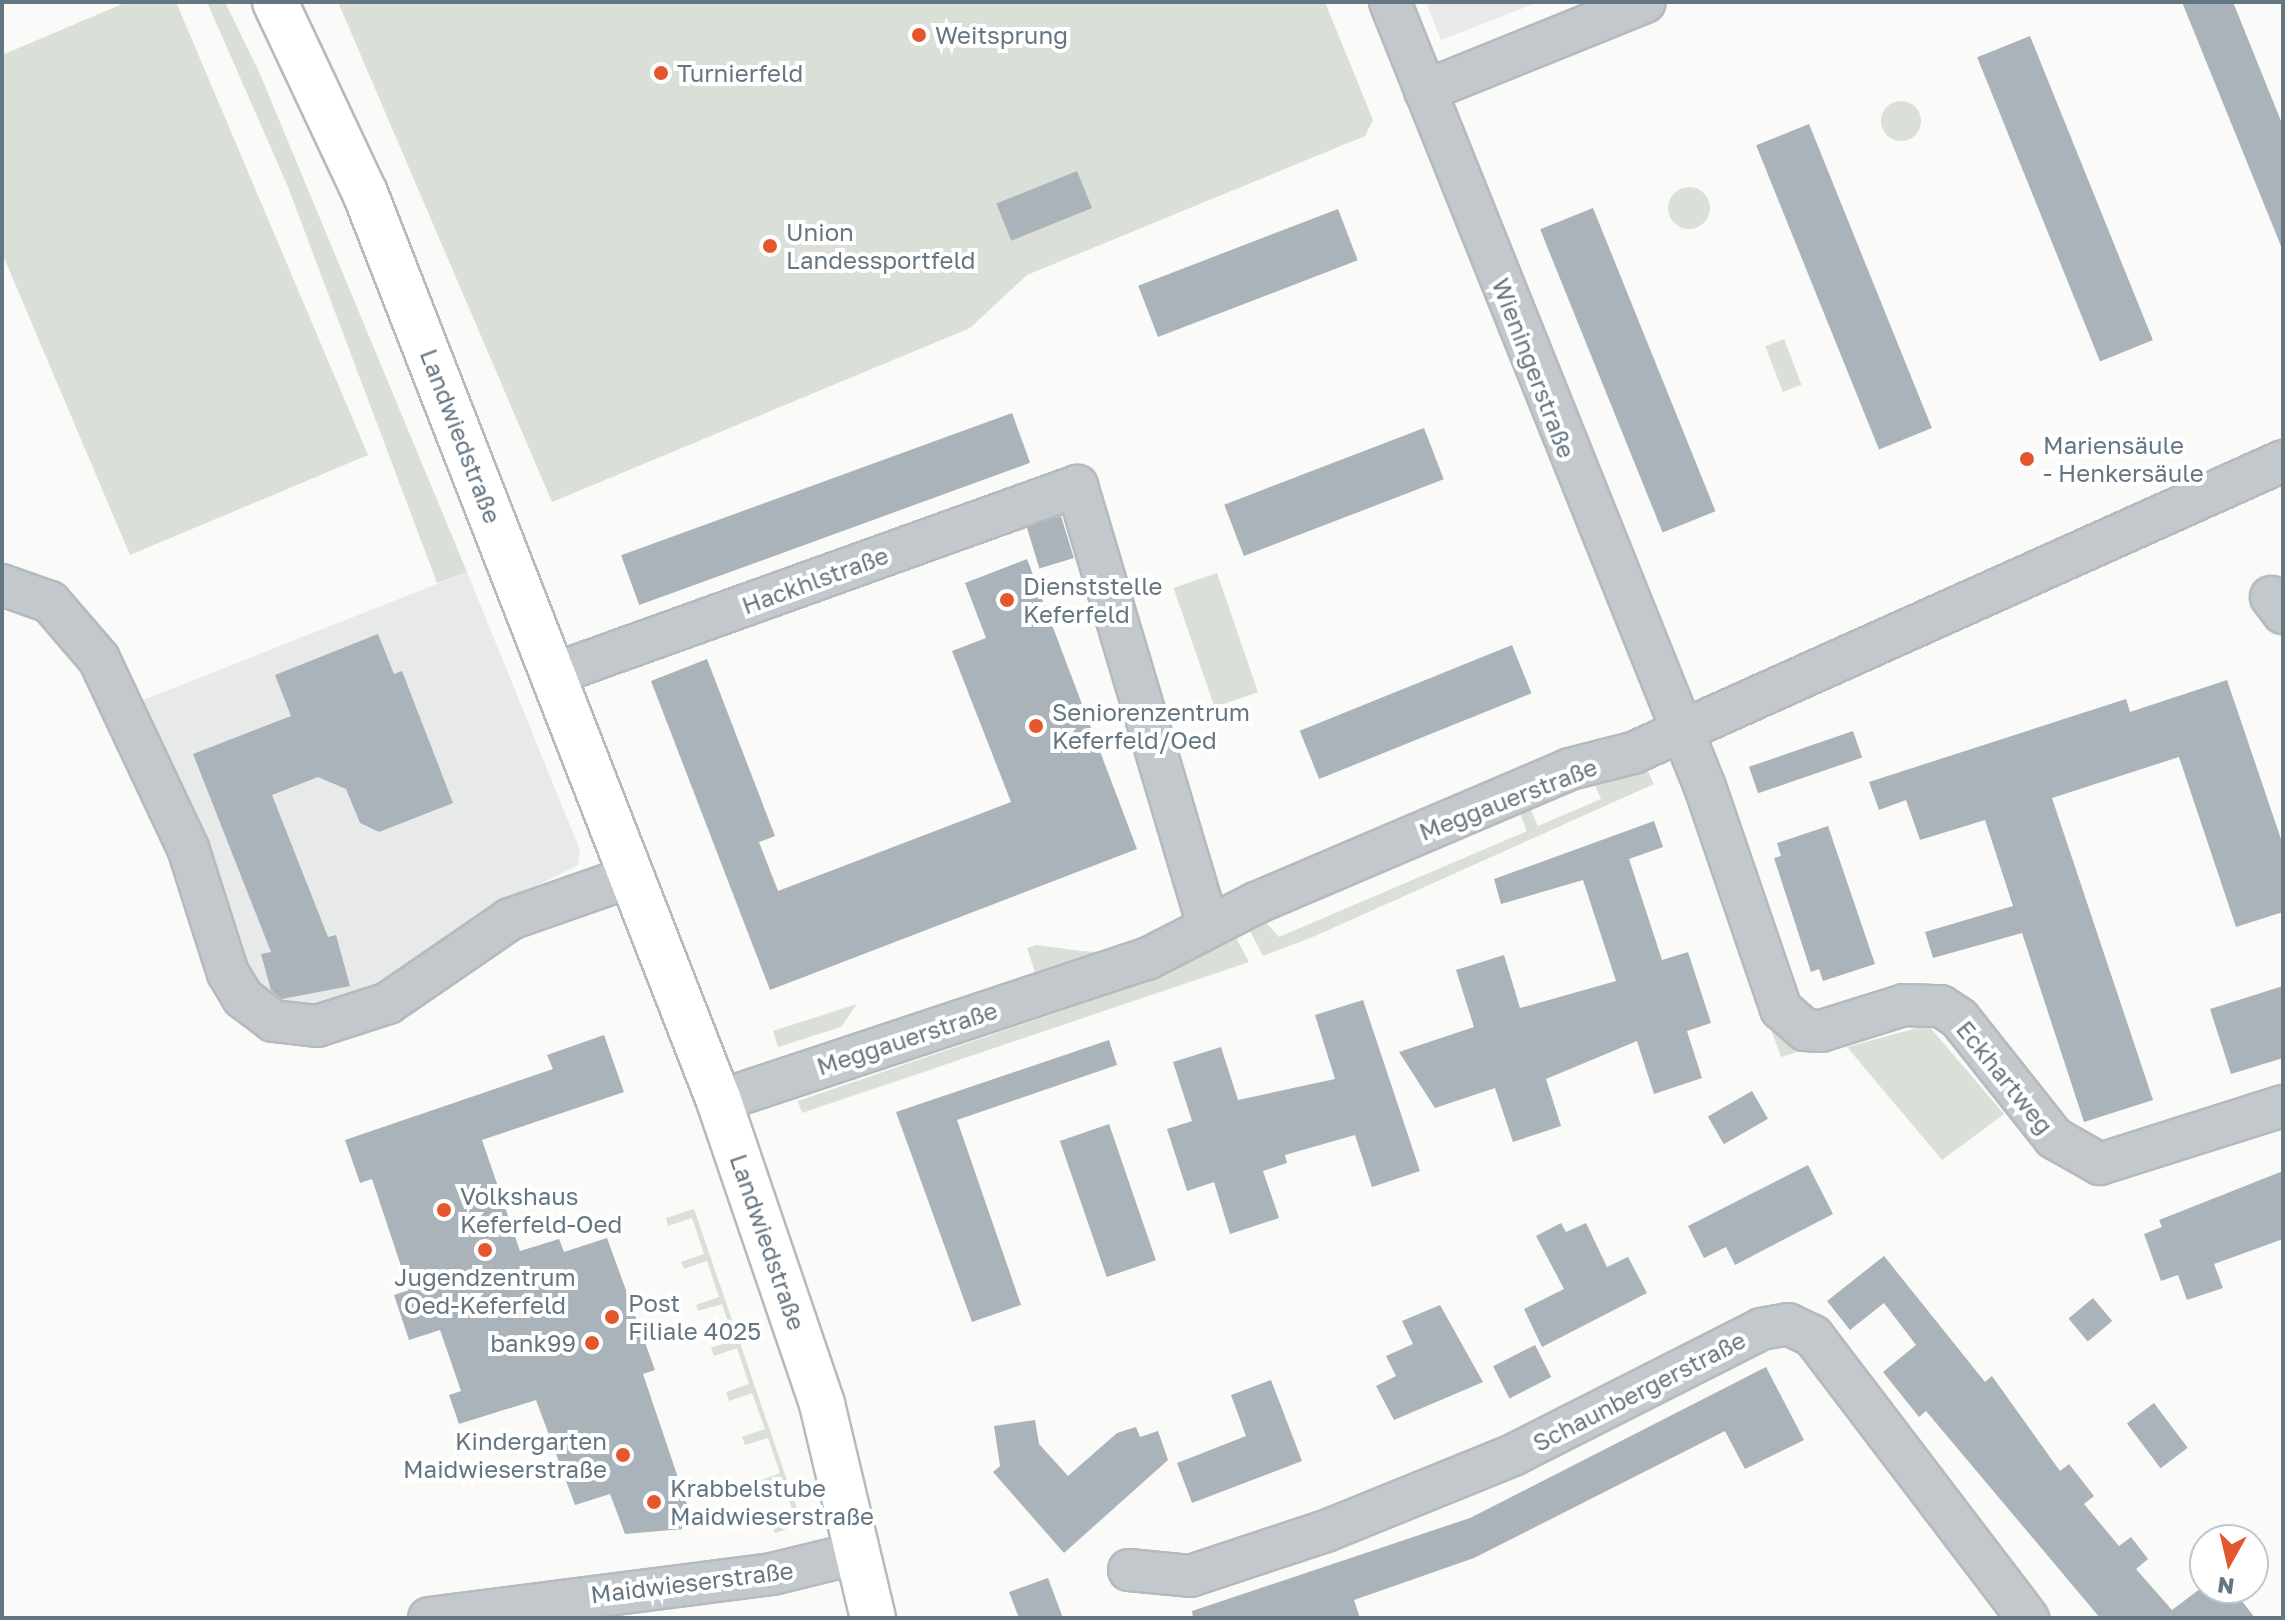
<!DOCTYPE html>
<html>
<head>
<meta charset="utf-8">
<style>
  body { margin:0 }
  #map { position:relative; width:2285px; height:1620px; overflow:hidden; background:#fafaf8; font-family:"Golos Text",sans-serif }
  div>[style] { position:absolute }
  .built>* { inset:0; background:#e8e9e9 }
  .green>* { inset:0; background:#dadfd7; transform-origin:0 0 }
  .round { border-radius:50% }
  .building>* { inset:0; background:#aab3b9; transform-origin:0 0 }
  .roads { filter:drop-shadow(2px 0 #b5babe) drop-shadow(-2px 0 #b5babe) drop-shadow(0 2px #b5babe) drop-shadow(0 -2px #b5babe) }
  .minor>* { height:40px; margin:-20px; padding:0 20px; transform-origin:20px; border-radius:20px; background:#c3c8cc }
  .major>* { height:44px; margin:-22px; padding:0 22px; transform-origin:22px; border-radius:22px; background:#fff }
  .dots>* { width:22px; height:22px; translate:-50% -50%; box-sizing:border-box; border:4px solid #fff; border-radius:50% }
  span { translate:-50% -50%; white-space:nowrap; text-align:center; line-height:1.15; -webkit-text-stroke:8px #fff; paint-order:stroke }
  .poi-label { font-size:24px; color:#657683 }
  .left { translate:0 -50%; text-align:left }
  .right { translate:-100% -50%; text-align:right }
  .street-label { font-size:24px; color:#657683 }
  .frame { position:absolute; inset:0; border:4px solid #657683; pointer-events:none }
  .north { position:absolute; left:2189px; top:1524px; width:80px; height:80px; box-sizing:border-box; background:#fff; border:2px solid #c1c8cd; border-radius:50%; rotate:188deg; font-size:22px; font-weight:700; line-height:32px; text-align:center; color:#657683 }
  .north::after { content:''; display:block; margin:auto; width:28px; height:36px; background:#e4572e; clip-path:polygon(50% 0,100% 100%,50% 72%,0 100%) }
</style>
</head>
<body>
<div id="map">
  <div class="built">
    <div style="clip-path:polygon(1426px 2px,1539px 2px,1441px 40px)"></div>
    <div style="clip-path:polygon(467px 572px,580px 850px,578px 865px,511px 899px,420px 970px,319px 1011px,279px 1010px,251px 990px,133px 704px)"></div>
  </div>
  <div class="green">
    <div style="clip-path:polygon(127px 2px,176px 2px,368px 455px,130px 555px,2px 253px,2px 55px)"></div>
    <div style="clip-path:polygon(207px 2px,225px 2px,260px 74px,467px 572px,437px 583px,288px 187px)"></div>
    <div style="clip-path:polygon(338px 2px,1325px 2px,1373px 120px,1365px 136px,1027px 275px,970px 328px,552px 502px)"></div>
    <div class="round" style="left:1881px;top:101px;width:40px;height:40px"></div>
    <div class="round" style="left:1668px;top:187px;width:42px;height:42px"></div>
    <div style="left:1784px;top:339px;width:49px;height:20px;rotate:69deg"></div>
    <div style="left:1217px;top:573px;width:126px;height:46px;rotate:71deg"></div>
    <div style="clip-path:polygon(1646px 767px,1654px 784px,1315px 936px,1263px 956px,1247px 925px,1261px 917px,1279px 937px,1527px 831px,1516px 804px,1526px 799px,1538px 826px,1601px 799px,1591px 776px)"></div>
    <div style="clip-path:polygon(1233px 932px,1249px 962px,802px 1113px,798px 1101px,1164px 976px)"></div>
    <div style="clip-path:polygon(1036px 945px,1081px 951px,1096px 952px,1035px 972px,1027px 948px)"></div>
    <div style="clip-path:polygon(857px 1004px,841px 1027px,778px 1047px,773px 1031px)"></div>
    <div style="clip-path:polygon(1765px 1013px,1830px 1042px,1781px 1057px)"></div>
    <div style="clip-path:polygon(1928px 1025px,2004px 1114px,1942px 1160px,1847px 1047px)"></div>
    <div style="clip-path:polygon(694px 1209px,802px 1524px,775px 1533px,773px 1527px,795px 1518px,783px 1482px,760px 1490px,757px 1482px,780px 1473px,768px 1438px,745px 1445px,742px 1437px,765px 1429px,752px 1393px,729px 1401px,726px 1392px,749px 1384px,737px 1348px,714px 1356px,711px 1348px,734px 1340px,722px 1304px,698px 1311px,696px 1305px,719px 1297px,707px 1261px,684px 1269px,681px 1262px,704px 1254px,692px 1218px,668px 1226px,666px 1218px)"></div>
  </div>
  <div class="building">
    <div style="clip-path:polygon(2182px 2px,2233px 2px,2283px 126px,2283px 251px)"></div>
    <div style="left:2030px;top:36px;width:328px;height:57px;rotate:68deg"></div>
    <div style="left:1809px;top:124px;width:328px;height:57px;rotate:68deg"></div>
    <div style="left:1077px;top:171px;width:40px;height:87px;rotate:68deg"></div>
    <div style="left:1593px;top:208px;width:327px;height:57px;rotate:68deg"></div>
    <div style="left:1338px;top:209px;width:55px;height:214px;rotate:69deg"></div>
    <div style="left:1012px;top:413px;width:53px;height:416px;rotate:70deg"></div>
    <div style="left:1424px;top:428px;width:55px;height:214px;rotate:69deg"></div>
    <div style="left:1061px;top:516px;width:44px;height:36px;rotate:73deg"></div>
    <div style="clip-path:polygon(1027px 559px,1137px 849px,770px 990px,651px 681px,707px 659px,775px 836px,759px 842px,778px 891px,1011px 802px,952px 651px,986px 638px,965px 583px)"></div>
    <div style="clip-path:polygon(378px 634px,394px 674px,402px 671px,453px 803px,379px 832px,360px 823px,346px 789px,318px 777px,272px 795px,328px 937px,336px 935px,350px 986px,282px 999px,271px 990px,261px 954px,271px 952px,193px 754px,291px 716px,275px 675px)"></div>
    <div style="left:1512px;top:645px;width:52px;height:229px;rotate:68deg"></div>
    <div style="clip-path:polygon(2227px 680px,2283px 845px,2283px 912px,2236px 927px,2179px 757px,2052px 798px,2153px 1100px,2084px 1122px,2022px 933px,1933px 958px,1925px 932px,2013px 906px,1985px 820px,1920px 840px,1906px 800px,1879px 810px,1869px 782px,2126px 699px,2130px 712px)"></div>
    <div style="left:1853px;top:731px;width:28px;height:110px;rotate:71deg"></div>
    <div style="clip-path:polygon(1654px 821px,1663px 847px,1629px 859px,1662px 960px,1688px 952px,1711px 1023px,1687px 1031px,1702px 1078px,1654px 1094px,1637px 1041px,1546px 1079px,1561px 1126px,1513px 1142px,1495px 1088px,1435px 1108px,1399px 1052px,1474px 1027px,1456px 970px,1504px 955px,1520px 1008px,1616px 981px,1583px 880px,1501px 904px,1494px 879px)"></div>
    <div style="clip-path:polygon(1828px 826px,1875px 964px,1823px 981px,1819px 969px,1811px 972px,1774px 858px,1781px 856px,1777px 843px)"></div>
    <div style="clip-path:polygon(2283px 986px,2283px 1058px,2231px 1074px,2210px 1009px)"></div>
    <div style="clip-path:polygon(1363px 1000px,1420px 1171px,1372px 1187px,1355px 1135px,1285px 1155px,1287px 1163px,1263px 1171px,1279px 1218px,1230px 1234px,1214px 1182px,1187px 1191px,1167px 1129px,1192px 1121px,1173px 1062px,1221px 1047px,1238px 1100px,1335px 1079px,1315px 1015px)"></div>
    <div style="clip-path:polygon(604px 1035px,624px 1092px,482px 1140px,520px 1251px,559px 1239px,564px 1252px,607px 1238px,655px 1370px,643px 1374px,695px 1528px,625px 1534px,610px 1494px,575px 1505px,536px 1400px,459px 1424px,449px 1395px,461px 1391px,440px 1330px,409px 1340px,394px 1295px,409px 1290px,372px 1179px,360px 1183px,345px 1140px,553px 1069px,547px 1055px)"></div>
    <div style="clip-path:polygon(1109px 1040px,1117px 1065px,957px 1120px,1021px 1305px,972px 1322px,896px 1112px)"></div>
    <div style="left:1752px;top:1091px;width:32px;height:51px;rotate:60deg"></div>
    <div style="left:1109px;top:1124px;width:144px;height:52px;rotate:71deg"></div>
    <div style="clip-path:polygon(1808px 1165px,1833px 1214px,1735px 1265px,1726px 1247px,1704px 1258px,1688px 1226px)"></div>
    <div style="clip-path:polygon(2283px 1171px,2283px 1239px,2214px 1264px,2223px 1288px,2187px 1300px,2178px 1275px,2161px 1281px,2144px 1234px,2162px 1227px,2159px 1220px)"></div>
    <div style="clip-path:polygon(1561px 1223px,1566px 1232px,1586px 1223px,1607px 1267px,1628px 1257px,1647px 1293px,1542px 1347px,1524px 1309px,1564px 1289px,1536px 1236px)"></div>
    <div style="clip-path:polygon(1884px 1256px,1985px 1382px,1992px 1376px,2060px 1471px,2069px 1464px,2094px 1496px,2084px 1504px,2119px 1546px,2131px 1537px,2148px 1559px,2136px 1569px,2172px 1610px,2205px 1585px,2232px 1588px,2255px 1618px,2100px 1618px,1926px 1411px,1919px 1417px,1883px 1372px,1916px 1345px,1884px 1303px,1850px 1330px,1827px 1301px)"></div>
    <div style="left:2093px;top:1298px;width:30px;height:32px;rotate:50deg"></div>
    <div style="clip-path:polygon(1440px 1305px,1483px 1382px,1394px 1420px,1376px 1386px,1396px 1376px,1386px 1356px,1413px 1344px,1402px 1321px)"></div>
    <div style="left:1535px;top:1345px;width:36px;height:47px;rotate:63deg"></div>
    <div style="clip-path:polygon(1766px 1367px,1804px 1440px,1745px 1469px,1725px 1431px,1474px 1558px,1354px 1600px,1360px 1618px,1193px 1618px,1192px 1611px,1470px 1518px)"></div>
    <div style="clip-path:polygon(1271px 1380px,1302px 1461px,1192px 1503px,1177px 1463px,1246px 1436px,1231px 1395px)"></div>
    <div style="left:2154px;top:1403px;width:56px;height:34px;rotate:53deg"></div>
    <div style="clip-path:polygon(1035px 1420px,1039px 1444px,1068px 1476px,1117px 1433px,1136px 1427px,1140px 1437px,1158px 1431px,1168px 1460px,1064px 1553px,993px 1472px,1000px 1466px,994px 1426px)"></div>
    <div style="clip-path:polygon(1048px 1578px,1063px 1618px,1019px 1618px,1009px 1592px)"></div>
  </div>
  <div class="roads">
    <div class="minor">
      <div style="left:1390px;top:2px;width:846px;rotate:68.14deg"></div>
      <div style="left:1705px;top:787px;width:235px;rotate:71.1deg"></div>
      <div style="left:1781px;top:1009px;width:32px;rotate:41deg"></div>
      <div style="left:1805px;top:1030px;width:16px;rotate:4deg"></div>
      <div style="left:1821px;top:1031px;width:87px;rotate:-17.4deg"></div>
      <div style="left:1904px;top:1005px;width:37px;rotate:2deg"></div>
      <div style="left:1941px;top:1006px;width:22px;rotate:34deg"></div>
      <div style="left:1959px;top:1018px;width:153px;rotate:51.6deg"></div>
      <div style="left:2054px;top:1138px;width:53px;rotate:29.5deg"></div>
      <div style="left:2100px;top:1164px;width:192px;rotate:-17.6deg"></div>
      <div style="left:1425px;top:91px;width:237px;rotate:-22deg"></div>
      <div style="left:2px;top:585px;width:51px;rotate:19.5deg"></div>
      <div style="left:50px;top:602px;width:75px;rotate:49.3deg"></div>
      <div style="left:99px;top:659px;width:209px;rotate:64.8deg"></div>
      <div style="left:188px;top:848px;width:131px;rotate:72.3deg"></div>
      <div style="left:228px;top:973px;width:29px;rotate:59deg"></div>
      <div style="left:243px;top:998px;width:38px;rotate:37deg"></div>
      <div style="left:273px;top:1021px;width:44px;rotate:6.5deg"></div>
      <div style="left:317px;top:1026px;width:75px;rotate:-17.9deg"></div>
      <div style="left:388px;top:1003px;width:148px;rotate:-34.5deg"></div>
      <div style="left:510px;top:919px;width:130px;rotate:-19.3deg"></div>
      <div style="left:2271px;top:597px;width:20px;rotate:53deg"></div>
      <div style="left:554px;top:674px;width:556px;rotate:-19.77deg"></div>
      <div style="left:1077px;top:486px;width:459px;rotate:73.4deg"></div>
      <div style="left:719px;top:1101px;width:451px;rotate:-18.4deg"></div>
      <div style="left:1147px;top:959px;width:123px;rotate:-27.2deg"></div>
      <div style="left:1256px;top:903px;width:341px;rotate:-23.1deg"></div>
      <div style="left:1570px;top:769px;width:65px;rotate:-14.3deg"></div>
      <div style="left:1633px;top:753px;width:713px;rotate:-24.19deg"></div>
      <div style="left:1129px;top:1570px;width:61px;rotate:5.6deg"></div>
      <div style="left:1190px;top:1576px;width:143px;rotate:-18.3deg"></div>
      <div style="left:1326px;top:1531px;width:202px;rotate:-22.1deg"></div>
      <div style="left:1513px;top:1455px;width:278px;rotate:-26.9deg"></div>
      <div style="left:1761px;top:1329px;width:27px;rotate:-10deg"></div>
      <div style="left:1788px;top:1324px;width:28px;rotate:26deg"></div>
      <div style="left:1813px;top:1336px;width:355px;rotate:52.7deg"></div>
      <div style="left:429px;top:1618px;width:346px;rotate:-7.3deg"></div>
      <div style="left:772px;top:1574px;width:89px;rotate:-13.7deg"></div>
    </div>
    <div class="major">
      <div style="left:275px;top:2px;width:211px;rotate:64.8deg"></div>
      <div style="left:365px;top:193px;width:975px;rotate:68.7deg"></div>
      <div style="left:719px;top:1101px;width:320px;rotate:71.2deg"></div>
      <div style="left:822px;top:1404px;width:220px;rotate:76.6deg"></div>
    </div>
  </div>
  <div class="dots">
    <div style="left:919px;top:35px;background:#e4572e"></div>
    <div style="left:661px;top:73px;background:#e4572e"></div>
    <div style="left:770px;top:246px;background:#e4572e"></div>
    <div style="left:2027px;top:459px;background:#e4572e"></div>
    <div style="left:1007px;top:600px;background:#e4572e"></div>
    <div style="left:1036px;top:726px;background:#e4572e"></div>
    <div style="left:444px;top:1210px;background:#e4572e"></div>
    <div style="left:485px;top:1250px;background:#e4572e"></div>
    <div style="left:612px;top:1317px;background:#e4572e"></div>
    <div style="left:592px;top:1343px;background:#e4572e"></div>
    <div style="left:623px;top:1455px;background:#e4572e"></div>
    <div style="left:654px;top:1502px;background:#e4572e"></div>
  </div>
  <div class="poi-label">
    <span class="left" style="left:935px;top:35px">Weitsprung</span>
    <span class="left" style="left:677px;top:73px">Turnierfeld</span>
    <span class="left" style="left:786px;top:246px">Union<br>Landessportfeld</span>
    <span class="left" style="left:2043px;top:459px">Mariensäule<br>- Henkersäule</span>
    <span class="left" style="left:1023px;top:600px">Dienststelle<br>Keferfeld</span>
    <span class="left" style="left:1052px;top:726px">Seniorenzentrum<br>Keferfeld/Oed</span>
    <span class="left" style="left:460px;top:1210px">Volkshaus<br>Keferfeld-Oed</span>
    <span style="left:485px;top:1291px">Jugendzentrum<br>Oed-Keferfeld</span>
    <span class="left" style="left:628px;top:1317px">Post<br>Filiale 4025</span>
    <span class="right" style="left:576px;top:1343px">bank99</span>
    <span class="right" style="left:607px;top:1455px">Kindergarten<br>Maidwieserstraße</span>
    <span class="left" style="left:670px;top:1502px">Krabbelstube<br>Maidwieserstraße</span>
  </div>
  <div class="street-label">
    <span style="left:1534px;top:368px;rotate:69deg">Wieningerstraße</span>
    <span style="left:461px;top:436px;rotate:69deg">Landwiedstraße</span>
    <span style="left:815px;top:580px;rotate:-20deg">Hackhlstraße</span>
    <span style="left:1508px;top:799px;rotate:-21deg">Meggauerstraße</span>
    <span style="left:907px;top:1038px;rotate:-18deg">Meggauerstraße</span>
    <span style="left:2005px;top:1077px;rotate:51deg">Eckhartweg</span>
    <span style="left:768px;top:1242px;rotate:71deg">Landwiedstraße</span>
    <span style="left:1639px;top:1391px;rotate:-27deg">Schaunbergerstraße</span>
    <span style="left:692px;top:1582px;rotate:-7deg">Maidwieserstraße</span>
  </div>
  <div class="frame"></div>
  <div class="north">N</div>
</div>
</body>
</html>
